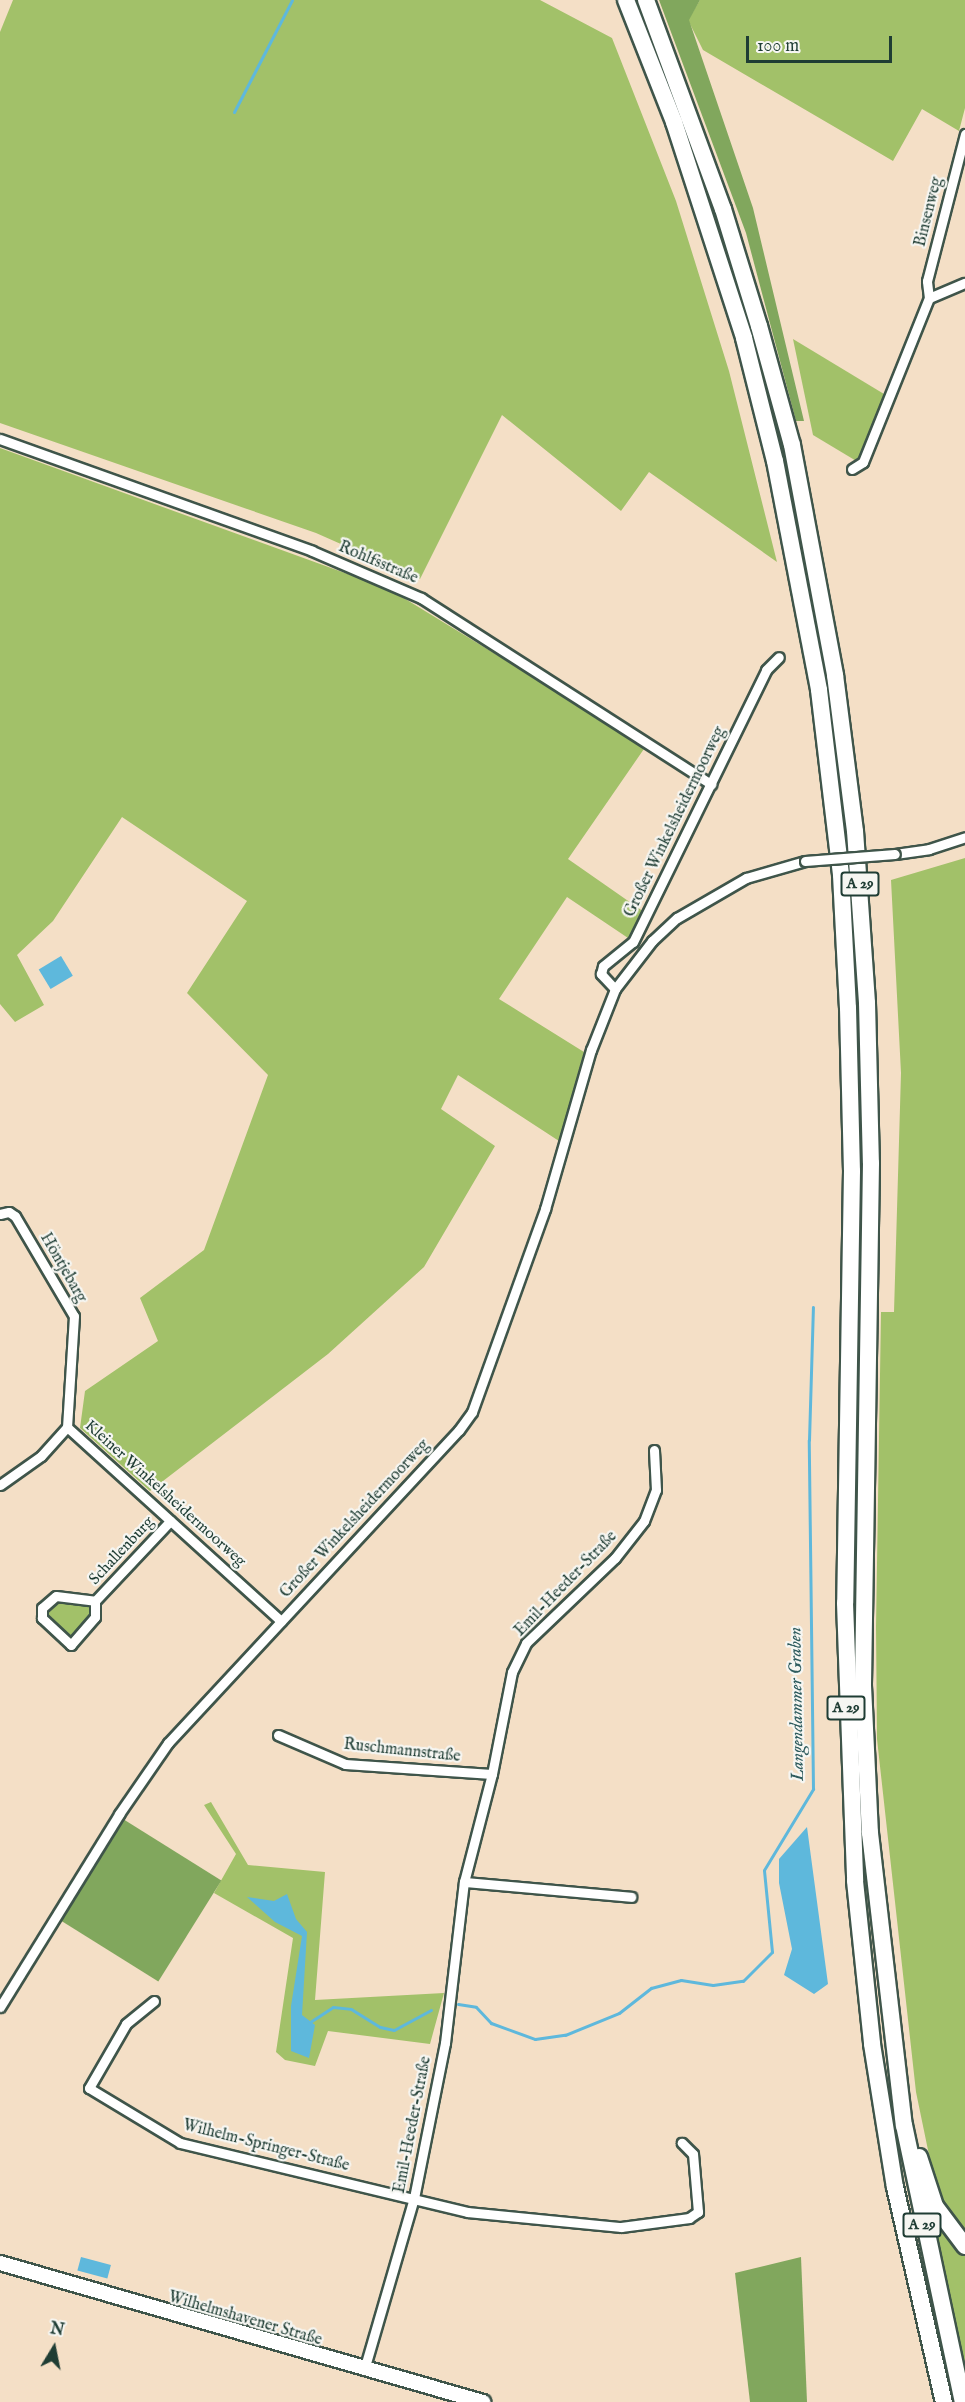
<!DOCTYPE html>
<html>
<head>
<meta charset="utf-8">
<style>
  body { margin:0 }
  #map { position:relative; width:965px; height:2402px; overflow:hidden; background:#f4dfc6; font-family:"IM FELL English",serif }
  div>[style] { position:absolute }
  .green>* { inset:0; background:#a2c169 }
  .forest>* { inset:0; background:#81a75d; transform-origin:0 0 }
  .water>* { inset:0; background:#5eb8dc; transform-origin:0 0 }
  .stream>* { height:3px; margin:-1.5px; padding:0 1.5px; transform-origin:1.5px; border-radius:1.5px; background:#5eb8dc }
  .roads { filter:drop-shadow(2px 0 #3f554a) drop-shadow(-2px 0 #3f554a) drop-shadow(0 2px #3f554a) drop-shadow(0 -2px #3f554a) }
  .street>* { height:9px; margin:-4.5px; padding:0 4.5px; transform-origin:4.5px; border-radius:4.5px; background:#fff }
  .secondary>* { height:14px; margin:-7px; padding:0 7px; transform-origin:7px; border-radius:7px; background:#fff }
  .highway>* { height:16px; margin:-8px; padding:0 8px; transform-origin:8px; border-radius:8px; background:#fff }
  .bridges { filter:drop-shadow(2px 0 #3f554a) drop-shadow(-2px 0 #3f554a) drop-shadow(0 2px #3f554a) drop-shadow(0 -2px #3f554a) }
  .street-bridge>* { height:9px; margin:-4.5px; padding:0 4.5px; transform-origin:4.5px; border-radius:4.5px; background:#fff }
  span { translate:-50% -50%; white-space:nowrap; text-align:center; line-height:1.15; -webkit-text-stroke:4.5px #f6f6f2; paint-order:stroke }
  .shield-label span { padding:2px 4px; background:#f6f6f2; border:2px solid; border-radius:4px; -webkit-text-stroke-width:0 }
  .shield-label { font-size:15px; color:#1f3d34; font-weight:700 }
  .street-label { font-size:16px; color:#1f3d34 }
  .water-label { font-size:18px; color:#2f5c5e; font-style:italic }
  .north { position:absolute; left:24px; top:2318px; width:60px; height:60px; -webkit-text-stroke:4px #f6f6f2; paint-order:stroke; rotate:10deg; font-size:16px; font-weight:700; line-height:24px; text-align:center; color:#1f3d34 }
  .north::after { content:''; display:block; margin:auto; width:21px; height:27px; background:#1f3d34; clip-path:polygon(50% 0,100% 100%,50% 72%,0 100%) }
  .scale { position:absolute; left:746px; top:36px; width:146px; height:27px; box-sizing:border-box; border:3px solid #1f3d34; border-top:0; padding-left:8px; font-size:18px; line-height:21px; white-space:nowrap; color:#1f3d34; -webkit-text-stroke:4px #f6f6f2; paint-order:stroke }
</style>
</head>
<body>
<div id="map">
  <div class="green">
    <div style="clip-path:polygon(13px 0,540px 0,612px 38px,676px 201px,729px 371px,777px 562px,649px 472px,621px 511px,502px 415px,420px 579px,316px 533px,0 423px,0 32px)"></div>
    <div style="clip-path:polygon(700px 0,965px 0,965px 108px,959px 131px,922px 109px,893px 161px,703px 50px,688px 20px)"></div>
    <div style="clip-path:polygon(793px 339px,884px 394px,858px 462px,813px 435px)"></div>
    <div style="clip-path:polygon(0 448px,389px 589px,646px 746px,568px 859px,644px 912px,631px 940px,567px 897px,499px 999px,584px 1052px,559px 1141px,458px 1075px,441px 1109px,495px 1146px,424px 1267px,328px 1354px,150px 1491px,80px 1428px,85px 1391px,158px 1341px,140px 1298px,204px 1250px,268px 1075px,187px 993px,247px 901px,122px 817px,53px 921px,17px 955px,44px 1005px,15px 1022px,0 1004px)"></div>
    <div style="clip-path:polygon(965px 858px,965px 2234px,946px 2208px,935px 2184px,916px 2092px,877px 1739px,876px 1627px,881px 1312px,894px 1312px,901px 1073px,891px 880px)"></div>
    <div style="clip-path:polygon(58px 1600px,92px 1604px,89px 1619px,73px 1637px,68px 1637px,46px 1617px,47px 1606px)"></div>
    <div style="clip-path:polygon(211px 1802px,248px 1865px,325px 1872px,315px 2000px,444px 1993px,430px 2044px,328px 2031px,315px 2066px,285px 2060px,276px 2052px,293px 1938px,214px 1893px,236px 1854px,204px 1805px)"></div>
    <div style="clip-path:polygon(929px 2203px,965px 2250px,965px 2365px,962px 2354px)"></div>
  </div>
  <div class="forest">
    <div style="clip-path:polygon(659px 0,700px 0,689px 20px,753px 208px,804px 421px,796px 421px,746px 233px)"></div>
    <div style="left:123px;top:1819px;width:116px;height:119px;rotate:32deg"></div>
    <div style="clip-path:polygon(801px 2257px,807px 2402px,750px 2402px,735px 2273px)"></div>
  </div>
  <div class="water">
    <div style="left:61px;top:956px;width:23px;height:26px;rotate:59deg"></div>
    <div style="clip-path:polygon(807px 1827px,828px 1984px,814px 1994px,784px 1975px,792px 1949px,779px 1883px,779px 1859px)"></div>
    <div style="clip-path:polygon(287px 1894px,296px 1919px,307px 1932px,302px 2015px,315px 2025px,309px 2058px,291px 2051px,291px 2006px,302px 1936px,275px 1922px,247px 1897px,274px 1901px)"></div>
    <div style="left:81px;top:2257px;width:31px;height:14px;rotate:15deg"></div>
  </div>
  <div class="stream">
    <div style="left:234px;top:112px;width:126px;rotate:-62.6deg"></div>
    <div style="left:458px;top:2004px;width:18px;rotate:9deg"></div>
    <div style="left:476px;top:2007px;width:22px;rotate:47deg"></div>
    <div style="left:491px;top:2023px;width:47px;rotate:20deg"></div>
    <div style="left:535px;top:2039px;width:30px;rotate:-8deg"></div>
    <div style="left:565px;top:2035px;width:58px;rotate:-22.2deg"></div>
    <div style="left:619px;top:2013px;width:41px;rotate:-38deg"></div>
    <div style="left:651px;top:1988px;width:31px;rotate:-15deg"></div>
    <div style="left:681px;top:1980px;width:32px;rotate:9deg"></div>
    <div style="left:713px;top:1985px;width:30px;rotate:-8deg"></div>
    <div style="left:743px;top:1981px;width:41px;rotate:-45deg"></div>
    <div style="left:772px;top:1952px;width:82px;rotate:-95.6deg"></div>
    <div style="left:764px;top:1870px;width:95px;rotate:-58.8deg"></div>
    <div style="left:813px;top:1789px;width:349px;rotate:-90.7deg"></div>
    <div style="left:809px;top:1440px;width:133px;rotate:-88.3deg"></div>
    <div style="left:310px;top:2022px;width:27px;rotate:-33deg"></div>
    <div style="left:333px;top:2007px;width:18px;rotate:6deg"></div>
    <div style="left:351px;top:2009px;width:34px;rotate:32deg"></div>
    <div style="left:380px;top:2027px;width:14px;rotate:12deg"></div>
    <div style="left:394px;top:2030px;width:42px;rotate:-28.4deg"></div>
  </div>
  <div class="roads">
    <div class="street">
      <div style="left:929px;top:298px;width:17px;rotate:-97deg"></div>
      <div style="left:927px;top:281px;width:152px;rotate:-75.5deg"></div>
      <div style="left:0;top:439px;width:331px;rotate:19.7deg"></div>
      <div style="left:312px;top:551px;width:119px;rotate:23.3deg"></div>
      <div style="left:421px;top:598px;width:345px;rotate:32.7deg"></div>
      <div style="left:852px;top:469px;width:13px;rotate:-32deg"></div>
      <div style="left:863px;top:462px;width:177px;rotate:-68.1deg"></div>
      <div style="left:929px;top:298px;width:39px;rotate:-23deg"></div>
      <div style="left:895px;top:854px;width:34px;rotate:-8deg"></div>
      <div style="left:929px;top:849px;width:38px;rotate:-18deg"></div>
      <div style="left:615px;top:989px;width:21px;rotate:-133deg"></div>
      <div style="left:601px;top:974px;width:8px;rotate:-76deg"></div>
      <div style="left:603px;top:966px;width:38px;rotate:-39deg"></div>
      <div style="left:633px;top:942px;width:303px;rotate:-63.9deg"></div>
      <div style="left:766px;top:670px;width:18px;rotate:-45deg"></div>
      <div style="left:0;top:1214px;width:9px;rotate:-13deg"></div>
      <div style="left:9px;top:1212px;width:7px;rotate:34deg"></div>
      <div style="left:15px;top:1216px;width:116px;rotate:59.5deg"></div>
      <div style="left:74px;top:1316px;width:111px;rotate:93.6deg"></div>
      <div style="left:0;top:1485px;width:50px;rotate:-35.3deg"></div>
      <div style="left:41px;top:1456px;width:39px;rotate:-48deg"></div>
      <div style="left:67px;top:1427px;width:289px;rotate:42.2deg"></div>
      <div style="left:95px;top:1601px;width:16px;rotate:90deg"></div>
      <div style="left:95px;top:1617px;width:37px;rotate:131deg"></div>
      <div style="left:71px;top:1645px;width:40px;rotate:-137deg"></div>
      <div style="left:42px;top:1618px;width:10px;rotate:-90deg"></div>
      <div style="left:42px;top:1608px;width:18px;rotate:-41deg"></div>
      <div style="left:56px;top:1596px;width:39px;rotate:7deg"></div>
      <div style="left:95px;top:1601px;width:110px;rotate:-46.8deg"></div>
      <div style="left:278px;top:1735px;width:73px;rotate:23.4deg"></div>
      <div style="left:345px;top:1764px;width:147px;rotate:3.9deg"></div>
      <div style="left:464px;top:1882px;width:168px;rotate:5.1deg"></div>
      <div style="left:154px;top:2001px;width:36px;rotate:141deg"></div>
      <div style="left:126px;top:2024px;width:74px;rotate:120deg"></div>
      <div style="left:89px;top:2088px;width:106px;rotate:31.1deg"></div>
      <div style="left:180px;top:2143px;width:295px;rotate:13.5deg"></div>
      <div style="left:467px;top:2212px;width:155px;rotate:5.6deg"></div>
      <div style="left:621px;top:2227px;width:69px;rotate:-7.5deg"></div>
      <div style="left:689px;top:2218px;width:11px;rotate:-34deg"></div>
      <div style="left:698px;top:2212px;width:58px;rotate:-94.9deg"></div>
      <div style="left:693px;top:2154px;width:16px;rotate:-135deg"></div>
      <div style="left:0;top:2007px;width:227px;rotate:-58.3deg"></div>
      <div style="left:119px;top:1814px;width:86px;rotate:-55.4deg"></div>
      <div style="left:168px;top:1743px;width:427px;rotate:-47.1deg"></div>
      <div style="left:459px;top:1430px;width:22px;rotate:-54deg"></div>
      <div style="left:472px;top:1412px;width:216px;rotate:-70.2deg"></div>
      <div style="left:545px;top:1209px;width:166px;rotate:-73.9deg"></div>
      <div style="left:591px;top:1050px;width:66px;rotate:-68.5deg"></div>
      <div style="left:615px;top:989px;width:61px;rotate:-52.4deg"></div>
      <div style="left:652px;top:941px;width:34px;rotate:-43deg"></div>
      <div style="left:677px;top:918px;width:80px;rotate:-30.1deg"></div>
      <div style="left:746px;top:878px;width:61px;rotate:-16.1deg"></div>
      <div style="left:364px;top:2370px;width:179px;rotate:-73.8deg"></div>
      <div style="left:414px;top:2198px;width:158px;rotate:-78.7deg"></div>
      <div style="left:445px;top:2043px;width:162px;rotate:-83.3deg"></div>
      <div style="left:464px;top:1882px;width:112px;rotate:-75.5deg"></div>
      <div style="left:492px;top:1774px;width:104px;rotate:-78.9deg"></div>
      <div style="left:512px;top:1672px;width:32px;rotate:-64deg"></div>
      <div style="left:526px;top:1643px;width:123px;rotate:-43.7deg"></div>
      <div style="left:615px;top:1558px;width:47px;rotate:-51.9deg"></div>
      <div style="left:644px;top:1521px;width:33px;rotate:-69deg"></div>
      <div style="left:656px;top:1490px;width:40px;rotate:-92.9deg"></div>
    </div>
    <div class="secondary">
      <div style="left:0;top:2263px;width:503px;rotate:16.06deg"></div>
    </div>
    <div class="highway">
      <div style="left:626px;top:0;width:131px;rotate:68.5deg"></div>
      <div style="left:674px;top:122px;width:227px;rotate:72deg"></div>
      <div style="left:744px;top:338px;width:127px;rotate:75.9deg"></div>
      <div style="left:775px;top:461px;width:233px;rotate:79.1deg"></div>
      <div style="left:819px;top:690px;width:186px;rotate:83.2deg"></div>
      <div style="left:841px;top:875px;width:133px;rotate:87deg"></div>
      <div style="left:848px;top:1008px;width:163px;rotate:88.6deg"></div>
      <div style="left:852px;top:1171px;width:432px;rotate:90.9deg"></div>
      <div style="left:845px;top:1603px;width:278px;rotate:87.9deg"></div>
      <div style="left:855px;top:1881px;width:164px;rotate:84deg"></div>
      <div style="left:872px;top:2044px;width:145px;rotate:80.9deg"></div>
      <div style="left:895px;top:2187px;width:221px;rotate:77.2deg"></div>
      <div style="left:646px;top:0;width:223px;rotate:69.8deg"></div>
      <div style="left:723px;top:209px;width:122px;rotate:72.9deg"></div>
      <div style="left:759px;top:326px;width:123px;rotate:74.5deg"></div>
      <div style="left:792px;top:445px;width:234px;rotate:79.4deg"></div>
      <div style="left:835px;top:675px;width:157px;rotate:82.7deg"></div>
      <div style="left:855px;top:831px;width:172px;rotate:86deg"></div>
      <div style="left:867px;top:1003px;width:160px;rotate:88.6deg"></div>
      <div style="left:871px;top:1163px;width:523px;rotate:90.88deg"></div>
      <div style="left:863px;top:1686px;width:147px;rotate:87.3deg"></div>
      <div style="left:870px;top:1833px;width:294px;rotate:83.4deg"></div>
      <div style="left:904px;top:2125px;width:283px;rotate:78deg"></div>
      <div style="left:919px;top:2157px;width:52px;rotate:71.9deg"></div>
      <div style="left:935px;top:2206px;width:50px;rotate:53.1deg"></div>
    </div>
  </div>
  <div class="bridges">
    <div class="street-bridge">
      <div style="left:805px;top:861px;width:90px;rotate:-4.4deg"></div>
    </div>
  </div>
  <div class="shield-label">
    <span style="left:860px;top:884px">A 29</span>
    <span style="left:846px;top:1708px">A 29</span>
    <span style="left:922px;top:2225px">A 29</span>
  </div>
  <div class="street-label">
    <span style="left:929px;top:212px;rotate:-76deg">Binsenweg</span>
    <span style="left:378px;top:563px;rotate:23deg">Rohlfsstraße</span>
    <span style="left:675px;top:822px;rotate:-64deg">Großer Winkelsheidermoorweg</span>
    <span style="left:63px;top:1268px;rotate:60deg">Höntjebarg</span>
    <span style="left:165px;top:1494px;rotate:42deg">Kleiner Winkelsheidermoorweg</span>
    <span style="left:355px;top:1519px;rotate:-47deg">Großer Winkelsheidermoorweg</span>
    <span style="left:122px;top:1551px;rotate:-47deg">Schallenburg</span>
    <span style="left:566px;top:1584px;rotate:-46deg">Emil-Heeder-Straße</span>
    <span style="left:402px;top:1751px;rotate:6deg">Ruschmannstraße</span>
    <span style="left:413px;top:2125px;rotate:-79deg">Emil-Heeder-Straße</span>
    <span style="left:266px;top:2146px;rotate:14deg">Wilhelm-Springer-Straße</span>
    <span style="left:245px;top:2319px;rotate:16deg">Wilhelmshavener Straße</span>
  </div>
  <div class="water-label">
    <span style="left:798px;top:1704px;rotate:-91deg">Langendammer Graben</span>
  </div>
  <div class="north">N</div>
  <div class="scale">100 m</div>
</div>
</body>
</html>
